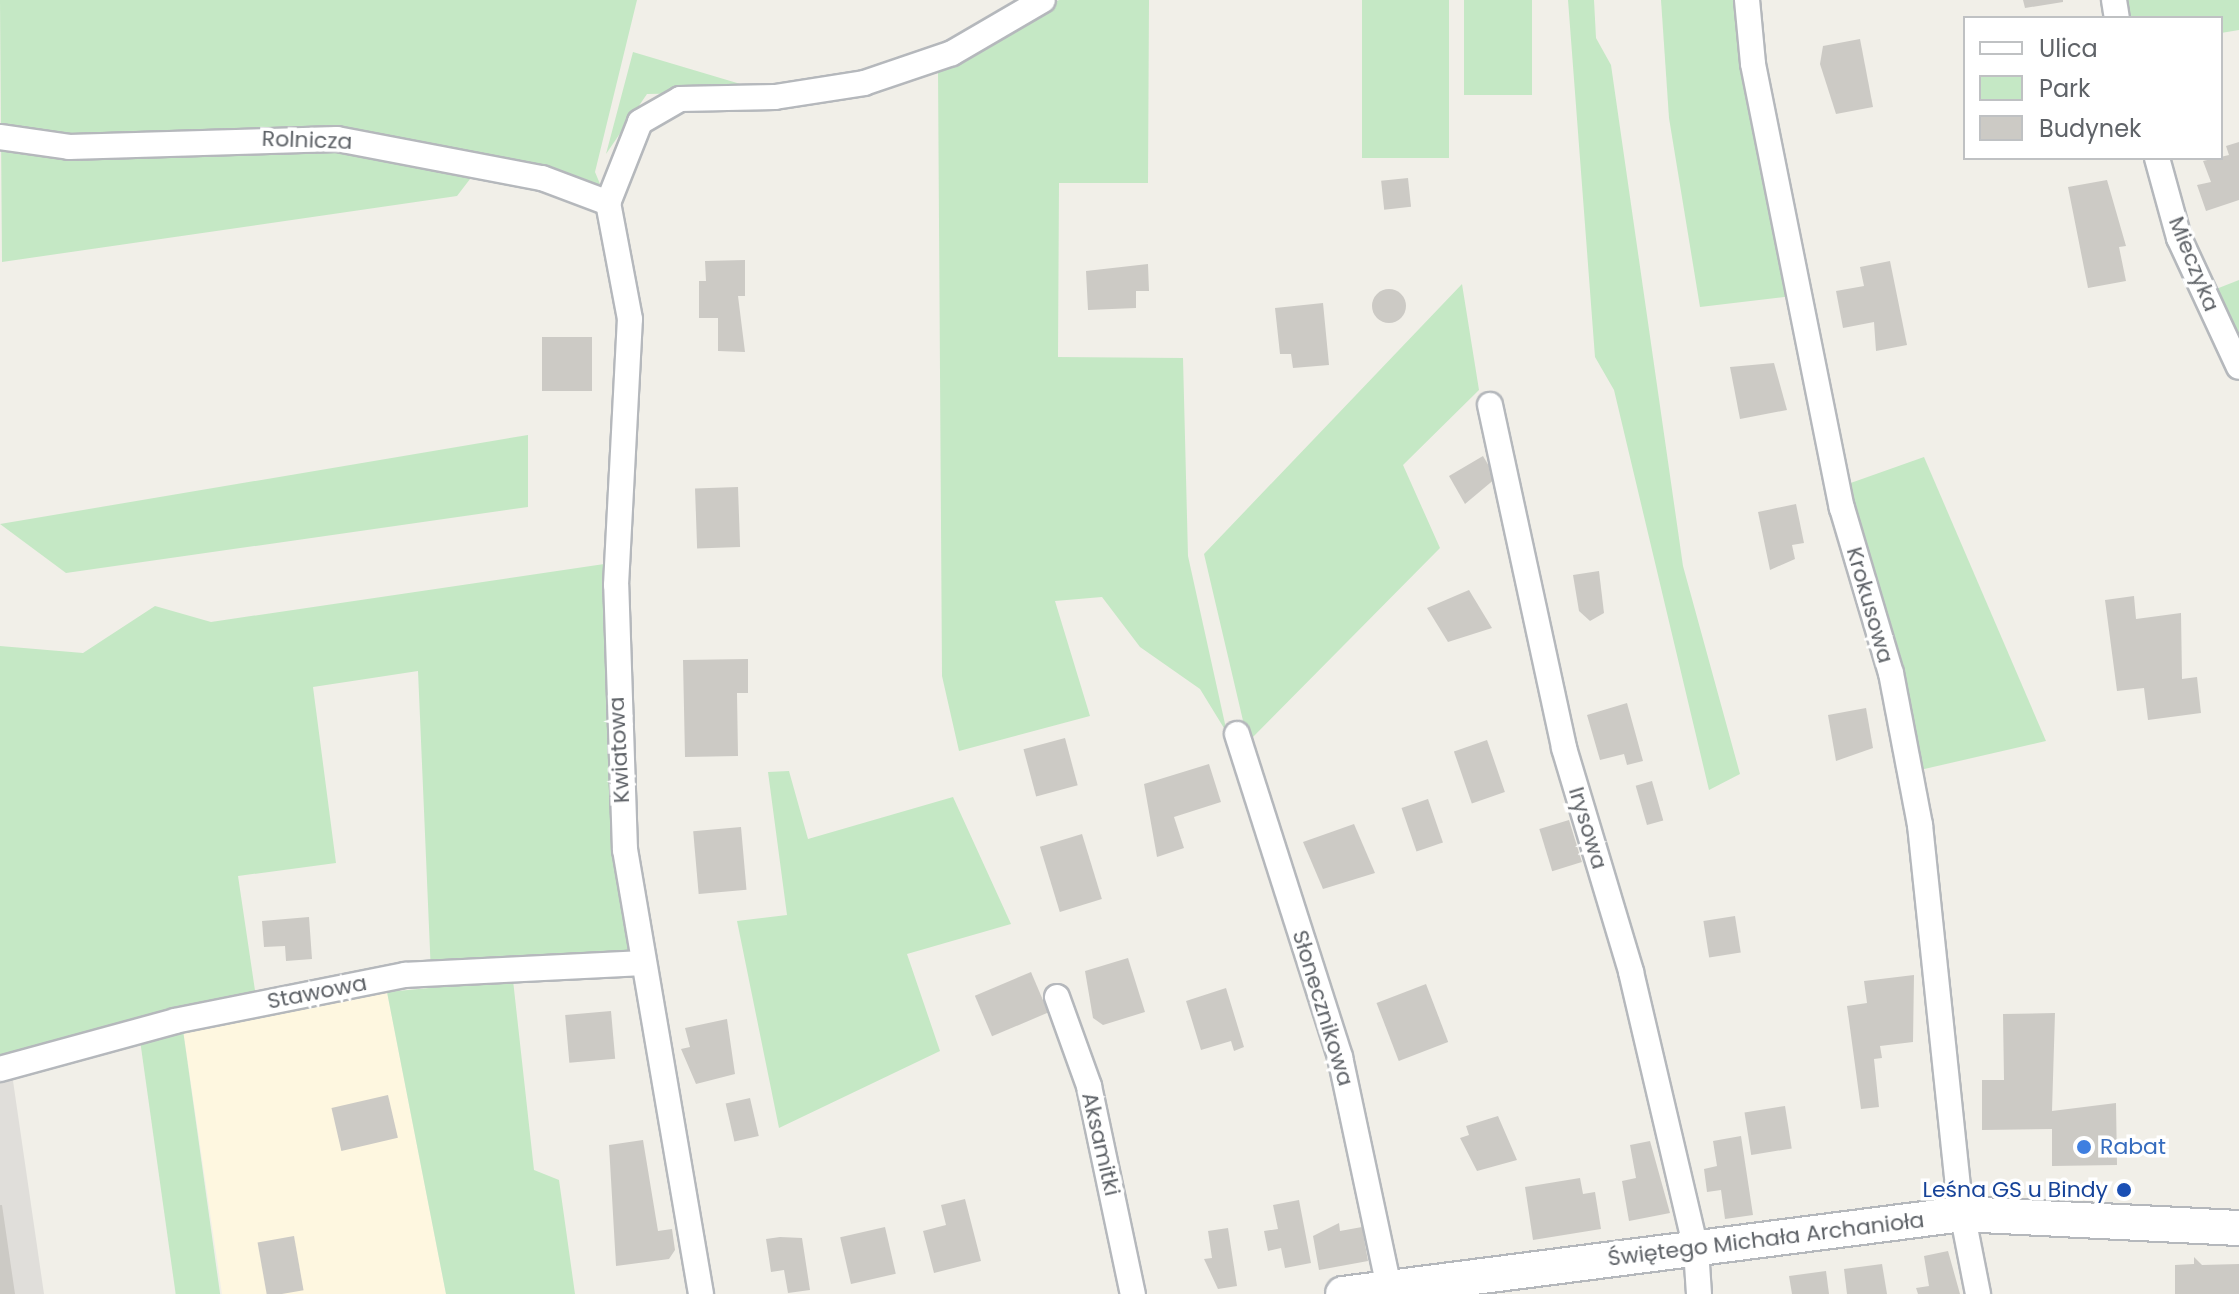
<!DOCTYPE html>
<html>
<head>
<meta charset="utf-8">
<style>
  body { margin:0 }
  #map { position:relative; width:2239px; height:1294px; overflow:hidden; background:#f1efe8; font-family:Poppins,sans-serif }
  div>[style] { position:absolute }
  .commercial>* { inset:0; background:#fef7e0 }
  .industrial>* { inset:0; background:#e0deda }
  .green>* { inset:0; background:#c5e8c5; transform-origin:0 0 }
  .building>* { inset:0; background:#cccac5; transform-origin:0 0 }
  .round { border-radius:50% }
  .roads { filter:drop-shadow(2px 0 #b5b8bc) drop-shadow(-2px 0 #b5b8bc) drop-shadow(0 2px #b5b8bc) drop-shadow(0 -2px #b5b8bc) }
  .street>* { height:24px; margin:-12px; padding:0 12px; transform-origin:12px; border-radius:12px; background:#fff }
  .secondary>* { height:34px; margin:-17px; padding:0 17px; transform-origin:17px; border-radius:17px; background:#fff }
  .dots>* { width:22px; height:22px; translate:-50% -50%; box-sizing:border-box; border:4px solid #fff; border-radius:50% }
  span { translate:-50% -50%; white-space:nowrap; text-align:center; line-height:1.15; -webkit-text-stroke:7px #fff; paint-order:stroke }
  .street-label { font-size:22px; color:#5f6368 }
  .shop-label { font-size:22px; color:#366cbe }
  .left { translate:0 -50%; text-align:left }
  .transit-label { font-size:22px; color:#164399 }
  .right { translate:-100% -50%; text-align:right }
  .legend { position:absolute; left:1963px; top:16px; width:260px; height:144px; box-sizing:border-box; background:#fff; border:2px solid #bfc1c3; margin:0; padding:10px 14px; list-style:none; font-size:24px; color:#5f6368 }
  .legend li { display:flex; align-items:center; gap:16px; height:40px }
  .legend b { width:40px; border:2px solid #bfc1c3 }
</style>
</head>
<body>
<div id="map">
  <div class="commercial">
    <div style="clip-path:polygon(387px 992px,446px 1294px,222px 1294px,183px 1030px)"></div>
  </div>
  <div class="industrial">
    <div style="clip-path:polygon(12px 1074px,44px 1294px,0 1294px,0 1077px)"></div>
  </div>
  <div class="green">
    <div style="clip-path:polygon(0 0,637px 0,595px 172px,608px 203px,480px 166px,457px 196px,2px 262px)"></div>
    <div style="clip-path:polygon(1059px 0,1149px 0,1148px 183px,1059px 183px,1058px 357px,1183px 358px,1188px 556px,1227px 733px,1200px 689px,1140px 647px,1102px 597px,1055px 601px,1090px 716px,959px 751px,942px 676px,938px 71px)"></div>
    <div style="left:1362px;top:0;width:87px;height:158px"></div>
    <div style="left:1464px;top:0;width:68px;height:95px"></div>
    <div style="clip-path:polygon(1568px 0,1594px 0,1596px 38px,1611px 65px,1683px 566px,1740px 774px,1709px 790px,1614px 390px,1595px 357px)"></div>
    <div style="clip-path:polygon(1661px 0,1739px 0,1793px 296px,1700px 307px,1669px 118px)"></div>
    <div style="clip-path:polygon(2127px 0,2239px 0,2239px 30px,2221px 33px,2221px 18px,2131px 18px)"></div>
    <div style="clip-path:polygon(633px 52px,767px 92px,647px 94px,606px 154px)"></div>
    <div style="clip-path:polygon(2239px 280px,2239px 354px,2211px 291px)"></div>
    <div style="clip-path:polygon(1462px 284px,1479px 390px,1403px 465px,1440px 548px,1248px 742px,1204px 554px)"></div>
    <div style="clip-path:polygon(528px 435px,528px 507px,66px 573px,0 524px)"></div>
    <div style="clip-path:polygon(1924px 457px,2046px 741px,1920px 770px,1845px 485px)"></div>
    <div style="clip-path:polygon(611px 563px,642px 963px,431px 974px,418px 671px,313px 687px,336px 863px,238px 876px,257px 1004px,0 1073px,0 646px,83px 653px,155px 606px,211px 622px)"></div>
    <div style="clip-path:polygon(789px 771px,808px 839px,953px 797px,1011px 924px,907px 954px,940px 1051px,779px 1128px,737px 921px,787px 915px,768px 772px)"></div>
    <div style="clip-path:polygon(513px 980px,534px 1170px,559px 1180px,575px 1294px,446px 1294px,387px 992px)"></div>
    <div style="left:183px;top:1030px;width:267px;height:44px;rotate:82deg"></div>
  </div>
  <div class="building">
    <div style="clip-path:polygon(2023px 0,2063px 0,2063px 2px,2025px 8px)"></div>
    <div style="clip-path:polygon(1860px 39px,1873px 107px,1836px 114px,1820px 64px,1823px 46px)"></div>
    <div style="clip-path:polygon(2239px 142px,2239px 200px,2206px 211px,2197px 185px,2211px 182px,2203px 161px,2229px 155px,2226px 146px)"></div>
    <div style="left:1408px;top:178px;width:29px;height:27px;rotate:84deg"></div>
    <div style="clip-path:polygon(2107px 180px,2126px 246px,2119px 247px,2126px 281px,2088px 288px,2068px 187px)"></div>
    <div style="clip-path:polygon(745px 260px,745px 296px,738px 296px,745px 352px,718px 351px,718px 318px,699px 318px,699px 281px,706px 281px,705px 261px)"></div>
    <div style="clip-path:polygon(1890px 261px,1907px 345px,1876px 351px,1874px 322px,1843px 328px,1836px 291px,1864px 286px,1860px 267px)"></div>
    <div style="clip-path:polygon(1148px 264px,1149px 291px,1136px 291px,1136px 308px,1088px 310px,1086px 271px)"></div>
    <div class="round" style="left:1372px;top:289px;width:34px;height:34px"></div>
    <div style="clip-path:polygon(1323px 303px,1329px 365px,1293px 368px,1291px 354px,1280px 354px,1275px 308px)"></div>
    <div style="left:542px;top:337px;width:50px;height:54px"></div>
    <div style="clip-path:polygon(1774px 363px,1787px 410px,1740px 419px,1730px 367px)"></div>
    <div style="clip-path:polygon(1483px 456px,1496px 478px,1465px 504px,1449px 476px)"></div>
    <div style="left:738px;top:487px;width:60px;height:43px;rotate:88deg"></div>
    <div style="clip-path:polygon(1796px 504px,1804px 543px,1792px 545px,1795px 559px,1770px 570px,1758px 512px)"></div>
    <div style="clip-path:polygon(1599px 571px,1604px 613px,1590px 621px,1579px 611px,1573px 575px)"></div>
    <div style="clip-path:polygon(1469px 590px,1492px 628px,1448px 642px,1427px 608px)"></div>
    <div style="clip-path:polygon(2134px 596px,2136px 619px,2181px 613px,2182px 679px,2197px 677px,2201px 713px,2148px 720px,2144px 688px,2117px 691px,2105px 600px)"></div>
    <div style="clip-path:polygon(748px 659px,748px 693px,737px 693px,738px 756px,685px 757px,683px 660px)"></div>
    <div style="clip-path:polygon(1627px 703px,1643px 761px,1627px 765px,1624px 754px,1600px 760px,1587px 715px)"></div>
    <div style="clip-path:polygon(1866px 708px,1873px 748px,1836px 761px,1828px 715px)"></div>
    <div style="left:1065px;top:738px;width:49px;height:43px;rotate:75deg"></div>
    <div style="left:1487px;top:740px;width:55px;height:35px;rotate:71deg"></div>
    <div style="clip-path:polygon(1209px 764px,1221px 802px,1174px 817px,1184px 848px,1157px 857px,1144px 784px)"></div>
    <div style="left:1652px;top:781px;width:41px;height:17px;rotate:74deg"></div>
    <div style="left:1428px;top:799px;width:46px;height:28px;rotate:71deg"></div>
    <div style="left:1569px;top:820px;width:44px;height:31px;rotate:73deg"></div>
    <div style="clip-path:polygon(1354px 824px,1375px 873px,1323px 889px,1303px 842px)"></div>
    <div style="left:741px;top:827px;width:63px;height:48px;rotate:85deg"></div>
    <div style="left:1082px;top:834px;width:68px;height:44px;rotate:73deg"></div>
    <div style="left:1735px;top:916px;width:37px;height:32px;rotate:81deg"></div>
    <div style="clip-path:polygon(309px 917px,312px 959px,286px 961px,285px 946px,264px 947px,262px 921px)"></div>
    <div style="clip-path:polygon(1128px 958px,1145px 1012px,1103px 1025px,1093px 1018px,1085px 971px)"></div>
    <div style="left:1031px;top:972px;width:44px;height:61px;rotate:67deg"></div>
    <div style="clip-path:polygon(1914px 975px,1913px 1042px,1880px 1046px,1882px 1058px,1874px 1059px,1879px 1107px,1861px 1109px,1847px 1006px,1867px 1003px,1864px 981px)"></div>
    <div style="left:1426px;top:984px;width:62px;height:53px;rotate:69deg"></div>
    <div style="clip-path:polygon(1226px 988px,1244px 1047px,1234px 1051px,1231px 1041px,1201px 1050px,1186px 1001px)"></div>
    <div style="left:611px;top:1011px;width:48px;height:46px;rotate:85deg"></div>
    <div style="clip-path:polygon(2055px 1013px,2052px 1111px,2116px 1103px,2117px 1165px,2052px 1166px,2052px 1129px,1982px 1130px,1982px 1080px,2004px 1080px,2003px 1014px)"></div>
    <div style="clip-path:polygon(727px 1019px,735px 1074px,696px 1084px,681px 1049px,690px 1047px,685px 1028px)"></div>
    <div style="left:388px;top:1095px;width:44px;height:58px;rotate:77deg"></div>
    <div style="left:750px;top:1098px;width:39px;height:25px;rotate:77deg"></div>
    <div style="left:1785px;top:1106px;width:43px;height:41px;rotate:81deg"></div>
    <div style="clip-path:polygon(1498px 1116px,1517px 1160px,1477px 1171px,1460px 1138px,1469px 1135px,1466px 1126px)"></div>
    <div style="clip-path:polygon(1741px 1136px,1753px 1215px,1725px 1219px,1721px 1190px,1707px 1192px,1704px 1169px,1717px 1166px,1713px 1141px)"></div>
    <div style="clip-path:polygon(643px 1140px,658px 1231px,672px 1229px,675px 1250px,669px 1259px,616px 1266px,609px 1145px)"></div>
    <div style="clip-path:polygon(1650px 1141px,1670px 1213px,1629px 1221px,1622px 1181px,1636px 1178px,1630px 1145px)"></div>
    <div style="clip-path:polygon(1580px 1178px,1583px 1194px,1595px 1192px,1601px 1229px,1533px 1240px,1525px 1187px)"></div>
    <div style="clip-path:polygon(965px 1199px,981px 1261px,934px 1273px,923px 1231px,946px 1225px,941px 1205px)"></div>
    <div style="clip-path:polygon(1299px 1200px,1311px 1263px,1285px 1268px,1281px 1248px,1268px 1251px,1264px 1231px,1278px 1229px,1273px 1205px)"></div>
    <div style="clip-path:polygon(0 1205px,2px 1205px,15px 1294px,0 1294px)"></div>
    <div style="clip-path:polygon(1339px 1223px,1340px 1231px,1362px 1227px,1368px 1261px,1319px 1270px,1313px 1236px)"></div>
    <div style="left:885px;top:1227px;width:48px;height:46px;rotate:77deg"></div>
    <div style="clip-path:polygon(1228px 1228px,1237px 1286px,1218px 1289px,1204px 1259px,1212px 1258px,1208px 1231px)"></div>
    <div style="left:294px;top:1236px;width:55px;height:37px;rotate:80deg"></div>
    <div style="clip-path:polygon(780px 1237px,802px 1238px,810px 1290px,788px 1293px,784px 1270px,771px 1272px,766px 1239px)"></div>
    <div style="clip-path:polygon(1948px 1251px,1960px 1294px,1918px 1294px,1916px 1288px,1929px 1286px,1924px 1256px)"></div>
    <div style="clip-path:polygon(2194px 1257px,2202px 1265px,2239px 1264px,2239px 1294px,2175px 1294px,2175px 1265px,2194px 1264px)"></div>
    <div style="clip-path:polygon(1882px 1264px,1887px 1294px,1847px 1294px,1844px 1269px)"></div>
    <div style="clip-path:polygon(1826px 1271px,1829px 1294px,1792px 1294px,1789px 1276px)"></div>
  </div>
  <div class="roads">
    <div class="street">
      <div style="left:1747px;top:0;width:64px;rotate:84.6deg"></div>
      <div style="left:1753px;top:64px;width:453px;rotate:78.7deg"></div>
      <div style="left:1842px;top:508px;width:172px;rotate:73.5deg"></div>
      <div style="left:1891px;top:673px;width:155px;rotate:79.2deg"></div>
      <div style="left:1920px;top:825px;width:374px;rotate:84deg"></div>
      <div style="left:1959px;top:1197px;width:99px;rotate:78.9deg"></div>
      <div style="left:2114px;top:0;width:18px;rotate:81deg"></div>
      <div style="left:0;top:137px;width:70px;rotate:8.2deg"></div>
      <div style="left:69px;top:147px;width:268px;rotate:-1.7deg"></div>
      <div style="left:337px;top:139px;width:209px;rotate:10.8deg"></div>
      <div style="left:542px;top:178px;width:71px;rotate:20.7deg"></div>
      <div style="left:2157px;top:158px;width:83px;rotate:74.6deg"></div>
      <div style="left:2179px;top:238px;width:142px;rotate:65.1deg"></div>
      <div style="left:1490px;top:405px;width:351px;rotate:77.8deg"></div>
      <div style="left:1564px;top:748px;width:234px;rotate:73.3deg"></div>
      <div style="left:1631px;top:972px;width:285px;rotate:76.8deg"></div>
      <div style="left:1696px;top:1249px;width:45px;rotate:86.2deg"></div>
      <div style="left:1237px;top:734px;width:339px;rotate:72.3deg"></div>
      <div style="left:1340px;top:1057px;width:236px;rotate:78deg"></div>
      <div style="left:1057px;top:997px;width:95px;rotate:70.2deg"></div>
      <div style="left:1089px;top:1086px;width:213px;rotate:78.1deg"></div>
      <div style="left:0;top:1069px;width:181px;rotate:-15.3deg"></div>
      <div style="left:175px;top:1021px;width:235px;rotate:-11.3deg"></div>
      <div style="left:405px;top:975px;width:237px;rotate:-2.9deg"></div>
      <div style="left:701px;top:1294px;width:450px;rotate:-99.7deg"></div>
      <div style="left:625px;top:850px;width:265px;rotate:-91.9deg"></div>
      <div style="left:616px;top:585px;width:266px;rotate:-87deg"></div>
      <div style="left:630px;top:319px;width:118px;rotate:-100.7deg"></div>
      <div style="left:608px;top:203px;width:87px;rotate:-68.4deg"></div>
      <div style="left:640px;top:122px;width:46px;rotate:-29.9deg"></div>
      <div style="left:680px;top:99px;width:95px;rotate:-1.2deg"></div>
      <div style="left:775px;top:97px;width:90px;rotate:-8.9deg"></div>
      <div style="left:864px;top:83px;width:93px;rotate:-18.8deg"></div>
      <div style="left:952px;top:53px;width:105px;rotate:-30.2deg"></div>
    </div>
    <div class="secondary">
      <div style="left:1343px;top:1294px;width:624px;rotate:-7.36deg"></div>
      <div style="left:1962px;top:1214px;width:277px;rotate:2.9deg"></div>
    </div>
  </div>
  <div class="dots">
    <div style="left:2084px;top:1147px;background:#3f7fe0"></div>
    <div style="left:2124px;top:1190px;background:#1a4fb4"></div>
  </div>
  <div class="street-label">
    <span style="left:307px;top:140px;rotate:2deg">Rolnicza</span>
    <span style="left:2194px;top:264px;rotate:68deg">Mieczyka</span>
    <span style="left:1870px;top:605px;rotate:74deg">Krokusowa</span>
    <span style="left:619px;top:750px;rotate:-93deg">Kwiatowa</span>
    <span style="left:1588px;top:828px;rotate:73deg">Irysowa</span>
    <span style="left:317px;top:992px;rotate:-11deg">Stawowa</span>
    <span style="left:1323px;top:1008px;rotate:73deg">Słonecznikowa</span>
    <span style="left:1101px;top:1144px;rotate:77deg">Aksamitki</span>
    <span style="left:1766px;top:1239px;rotate:-7deg">Świętego Michała Archanioła</span>
  </div>
  <div class="shop-label">
    <span class="left" style="left:2100px;top:1147px">Rabat</span>
  </div>
  <div class="transit-label">
    <span class="right" style="left:2108px;top:1190px">Leśna GS u Bindy</span>
  </div>
  <ul class="legend">
  <li><b style="height:10px;background:#fff"></b>Ulica</li>
  <li><b style="height:22px;background:#c5e8c5"></b>Park</li>
  <li><b style="height:22px;background:#cccac5"></b>Budynek</li>
  </ul>
</div>
</body>
</html>
